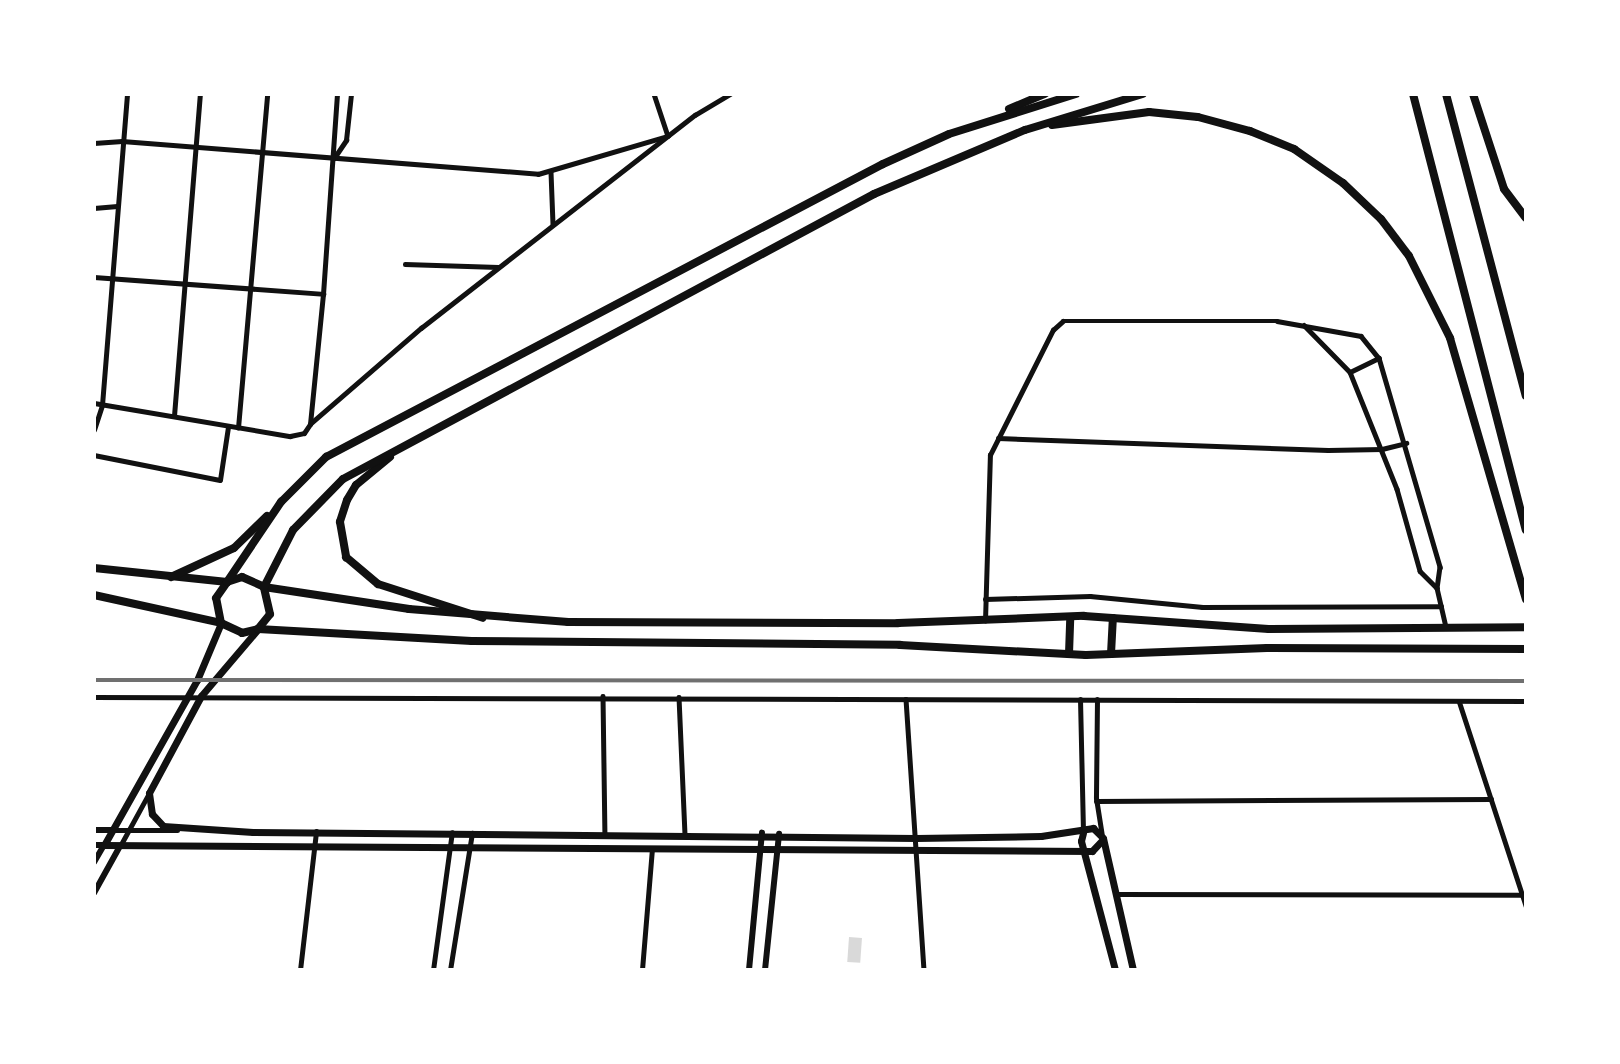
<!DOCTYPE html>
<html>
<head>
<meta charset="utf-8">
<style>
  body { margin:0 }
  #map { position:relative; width:1620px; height:1064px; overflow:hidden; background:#fff; font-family:Rubik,sans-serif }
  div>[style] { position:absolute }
  .water>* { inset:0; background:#d9d9d9; transform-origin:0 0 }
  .minor>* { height:4.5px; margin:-2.25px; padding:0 2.25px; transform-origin:2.25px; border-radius:2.25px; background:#111 }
  .tertiary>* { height:5px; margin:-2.5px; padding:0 2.5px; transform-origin:2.5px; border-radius:2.5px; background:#111 }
  .secondary>* { height:6px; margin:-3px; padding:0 3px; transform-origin:3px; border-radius:3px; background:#111 }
  .primary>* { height:7px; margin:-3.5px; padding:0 3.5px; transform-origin:3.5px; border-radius:3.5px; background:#111 }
  .trunk>* { height:8px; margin:-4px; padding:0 4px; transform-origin:4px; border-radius:4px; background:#111 }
  .motorway>* { height:8px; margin:-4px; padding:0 4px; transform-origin:4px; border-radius:4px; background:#111 }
  .rail>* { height:3.5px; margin:-1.75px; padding:0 1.75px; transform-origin:1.75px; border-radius:1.75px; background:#707070 }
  span { translate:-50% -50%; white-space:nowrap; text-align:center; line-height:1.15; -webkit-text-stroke:7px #fff; paint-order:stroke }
  .frame { position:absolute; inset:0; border:96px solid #fff; pointer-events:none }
</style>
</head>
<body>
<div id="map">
  <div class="water">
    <div style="left:849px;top:937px;width:13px;height:25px;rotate:4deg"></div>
  </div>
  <div class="minor">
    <div style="left:654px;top:94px;width:44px;rotate:71.6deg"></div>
    <div style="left:94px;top:143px;width:28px;rotate:-4deg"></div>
    <div style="left:122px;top:141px;width:417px;rotate:4.5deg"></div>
    <div style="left:538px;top:174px;width:135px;rotate:-16.3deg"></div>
    <div style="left:551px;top:172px;width:52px;rotate:87.8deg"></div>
    <div style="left:94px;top:208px;width:23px;rotate:-5deg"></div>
    <div style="left:405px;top:264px;width:93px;rotate:1.8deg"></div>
    <div style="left:94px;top:277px;width:230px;rotate:4.2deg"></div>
    <div style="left:1304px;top:325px;width:66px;rotate:45.6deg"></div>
    <div style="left:1350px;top:372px;width:126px;rotate:68.1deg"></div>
    <div style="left:1397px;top:489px;width:85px;rotate:74.3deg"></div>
    <div style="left:1420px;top:571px;width:24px;rotate:45deg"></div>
    <div style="left:1350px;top:372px;width:32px;rotate:-26deg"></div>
    <div style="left:174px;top:416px;width:323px;rotate:-85.4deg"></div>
    <div style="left:310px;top:424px;width:147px;rotate:-40.9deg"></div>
    <div style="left:421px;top:328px;width:347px;rotate:-37.9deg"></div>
    <div style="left:695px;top:115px;width:41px;rotate:-31deg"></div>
    <div style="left:238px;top:428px;width:335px;rotate:-85deg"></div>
    <div style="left:94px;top:430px;width:26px;rotate:-72deg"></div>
    <div style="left:998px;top:438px;width:330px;rotate:2.1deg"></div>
    <div style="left:1328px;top:450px;width:54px;rotate:-1.1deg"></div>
    <div style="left:1382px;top:449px;width:25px;rotate:-14deg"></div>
    <div style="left:94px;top:455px;width:128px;rotate:11.2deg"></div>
    <div style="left:220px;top:480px;width:54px;rotate:-81.4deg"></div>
    <div style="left:985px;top:599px;width:105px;rotate:-1.6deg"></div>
    <div style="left:1090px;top:596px;width:113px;rotate:5.6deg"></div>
    <div style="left:1202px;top:607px;width:239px;rotate:-0.2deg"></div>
    <div style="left:985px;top:621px;width:166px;rotate:-88.3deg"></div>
    <div style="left:990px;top:455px;width:140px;rotate:-63.3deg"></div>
    <div style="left:1053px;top:330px;width:13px;rotate:-42deg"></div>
    <div style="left:1063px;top:321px;width:214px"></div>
    <div style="left:1277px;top:321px;width:85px;rotate:10.1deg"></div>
    <div style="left:1361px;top:336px;width:28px;rotate:51deg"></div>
    <div style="left:1379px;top:358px;width:218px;rotate:73.7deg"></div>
    <div style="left:1440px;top:567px;width:21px;rotate:98deg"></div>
    <div style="left:1437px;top:588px;width:40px;rotate:77deg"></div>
    <div style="left:603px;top:696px;width:137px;rotate:89.2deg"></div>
    <div style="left:679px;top:697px;width:137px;rotate:87.5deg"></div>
    <div style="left:906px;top:699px;width:272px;rotate:86.2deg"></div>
    <div style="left:1096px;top:801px;width:395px;rotate:-0.3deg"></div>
    <div style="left:1116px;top:894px;width:406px;rotate:0.1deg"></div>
    <div style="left:642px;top:970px;width:121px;rotate:-85.3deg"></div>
  </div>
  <div class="tertiary">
    <div style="left:334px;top:158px;width:22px;rotate:-56deg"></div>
    <div style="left:346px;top:140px;width:46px;rotate:-83.8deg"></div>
    <div style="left:94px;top:403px;width:199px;rotate:9.6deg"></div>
    <div style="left:290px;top:436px;width:14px;rotate:-12deg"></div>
    <div style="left:304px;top:433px;width:11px;rotate:-56deg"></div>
    <div style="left:310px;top:424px;width:131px;rotate:-84.3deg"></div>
    <div style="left:323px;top:294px;width:200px;rotate:-86deg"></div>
    <div style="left:102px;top:405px;width:312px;rotate:-85.4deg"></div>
    <div style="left:94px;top:697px;width:1432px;rotate:0.16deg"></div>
    <div style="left:1080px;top:699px;width:133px;rotate:88.7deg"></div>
    <div style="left:1097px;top:699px;width:99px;rotate:90.6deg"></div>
    <div style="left:1096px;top:798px;width:37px;rotate:81deg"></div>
    <div style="left:1459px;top:702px;width:216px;rotate:71.9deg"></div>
    <div style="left:112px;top:830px;width:65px"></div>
    <div style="left:120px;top:846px;width:60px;rotate:-61.3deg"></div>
    <div style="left:300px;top:970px;width:140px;rotate:-83.4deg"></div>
    <div style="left:433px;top:970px;width:139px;rotate:-82.2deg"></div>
    <div style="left:450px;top:970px;width:139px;rotate:-80.9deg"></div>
  </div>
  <div class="secondary">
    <div style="left:94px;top:830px;width:18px"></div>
    <div style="left:94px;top:845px;width:10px"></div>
    <div style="left:104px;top:845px;width:20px;rotate:120deg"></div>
    <div style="left:94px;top:893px;width:54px;rotate:-61deg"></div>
    <div style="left:749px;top:970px;width:138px;rotate:-84.6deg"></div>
    <div style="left:765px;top:970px;width:137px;rotate:-84.1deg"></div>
  </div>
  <div class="primary">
    <div style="left:221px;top:623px;width:62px;rotate:112.8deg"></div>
    <div style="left:197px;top:680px;width:189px;rotate:119.4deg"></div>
    <div style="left:104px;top:845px;width:988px;rotate:0.35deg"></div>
    <div style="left:1092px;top:851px;width:16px;rotate:-47deg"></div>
    <div style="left:258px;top:629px;width:88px;rotate:130.4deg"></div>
    <div style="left:201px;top:696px;width:110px;rotate:118.2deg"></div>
    <div style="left:149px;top:793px;width:21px;rotate:82deg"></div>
    <div style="left:152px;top:814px;width:16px;rotate:47deg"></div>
    <div style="left:163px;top:826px;width:90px;rotate:3.8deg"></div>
    <div style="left:253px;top:832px;width:663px;rotate:0.52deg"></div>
    <div style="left:916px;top:838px;width:125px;rotate:-0.9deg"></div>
    <div style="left:1041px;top:836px;width:53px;rotate:-8.7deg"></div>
    <div style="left:1093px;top:828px;width:14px;rotate:45deg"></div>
    <div style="left:1103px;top:838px;width:135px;rotate:77.2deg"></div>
    <div style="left:1083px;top:833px;width:8px;rotate:104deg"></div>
    <div style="left:1081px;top:841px;width:133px;rotate:75.2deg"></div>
  </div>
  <div class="trunk">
    <div style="left:94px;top:568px;width:134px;rotate:6deg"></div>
    <div style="left:94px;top:595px;width:130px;rotate:12.4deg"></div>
    <div style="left:221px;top:623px;width:23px;rotate:25deg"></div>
    <div style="left:242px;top:633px;width:16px;rotate:-14deg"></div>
    <div style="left:258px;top:629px;width:214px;rotate:3.2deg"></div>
    <div style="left:472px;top:641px;width:428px;rotate:0.5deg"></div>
    <div style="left:900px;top:645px;width:186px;rotate:3.1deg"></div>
    <div style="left:1086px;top:655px;width:181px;rotate:-2.2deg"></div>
    <div style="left:1267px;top:648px;width:259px;rotate:0.2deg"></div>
    <div style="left:221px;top:623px;width:25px;rotate:-101deg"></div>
    <div style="left:216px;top:598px;width:19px;rotate:-55deg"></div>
    <div style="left:227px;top:582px;width:16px;rotate:-18deg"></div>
    <div style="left:242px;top:577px;width:24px;rotate:24deg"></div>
    <div style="left:264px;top:587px;width:147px;rotate:8.6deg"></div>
    <div style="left:409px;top:609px;width:160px;rotate:4.7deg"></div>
    <div style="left:568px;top:622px;width:330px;rotate:0.2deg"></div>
    <div style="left:898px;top:623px;width:186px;rotate:-2.2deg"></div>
    <div style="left:1084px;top:616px;width:185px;rotate:4deg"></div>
    <div style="left:1269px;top:629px;width:257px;rotate:-0.4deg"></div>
    <div style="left:258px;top:629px;width:19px;rotate:-51deg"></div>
    <div style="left:270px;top:614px;width:28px;rotate:-103deg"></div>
    <div style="left:1069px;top:654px;width:37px;rotate:-88deg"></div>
    <div style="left:1111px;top:654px;width:36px;rotate:-87deg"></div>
  </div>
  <div class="motorway">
    <div style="left:1413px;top:94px;width:450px;rotate:75.5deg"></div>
    <div style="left:1446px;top:94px;width:312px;rotate:75.2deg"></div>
    <div style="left:1473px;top:94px;width:100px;rotate:71.9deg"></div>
    <div style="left:1504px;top:189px;width:36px;rotate:53deg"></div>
    <div style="left:1009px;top:109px;width:39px;rotate:-23deg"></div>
    <div style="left:1052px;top:125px;width:98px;rotate:-7.6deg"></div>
    <div style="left:1149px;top:112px;width:49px;rotate:5.8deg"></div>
    <div style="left:1198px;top:117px;width:54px;rotate:15.1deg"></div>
    <div style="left:1250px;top:131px;width:48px;rotate:22.2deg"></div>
    <div style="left:1294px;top:149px;width:60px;rotate:34.8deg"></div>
    <div style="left:1343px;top:183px;width:52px;rotate:43.5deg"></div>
    <div style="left:1381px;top:219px;width:46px;rotate:52.9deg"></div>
    <div style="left:1409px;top:256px;width:92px;rotate:63.4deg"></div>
    <div style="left:1450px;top:338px;width:272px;rotate:73.8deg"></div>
    <div style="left:390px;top:457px;width:44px;rotate:140.5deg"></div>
    <div style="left:356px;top:485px;width:17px;rotate:121deg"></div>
    <div style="left:347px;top:500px;width:23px;rotate:108deg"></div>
    <div style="left:340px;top:522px;width:36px;rotate:80deg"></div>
    <div style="left:346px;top:557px;width:42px;rotate:40.2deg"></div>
    <div style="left:378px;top:584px;width:110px;rotate:17.9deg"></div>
    <div style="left:171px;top:577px;width:69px;rotate:-24.7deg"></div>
    <div style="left:234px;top:548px;width:46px;rotate:-44.1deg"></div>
    <div style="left:227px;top:582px;width:97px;rotate:-56deg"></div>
    <div style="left:281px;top:502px;width:64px;rotate:-45deg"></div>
    <div style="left:326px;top:457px;width:629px;rotate:-27.75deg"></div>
    <div style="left:883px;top:164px;width:72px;rotate:-24.4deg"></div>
    <div style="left:949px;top:134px;width:133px;rotate:-17.5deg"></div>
    <div style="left:264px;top:587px;width:64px;rotate:-63deg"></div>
    <div style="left:293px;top:530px;width:71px;rotate:-45.6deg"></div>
    <div style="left:343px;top:479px;width:603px;rotate:-28.22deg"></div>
    <div style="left:874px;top:194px;width:164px;rotate:-23deg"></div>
    <div style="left:1025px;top:130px;width:123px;rotate:-17deg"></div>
  </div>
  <div class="rail">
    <div style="left:94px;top:680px;width:1432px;rotate:0.04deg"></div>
  </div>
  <div class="frame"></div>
</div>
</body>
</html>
